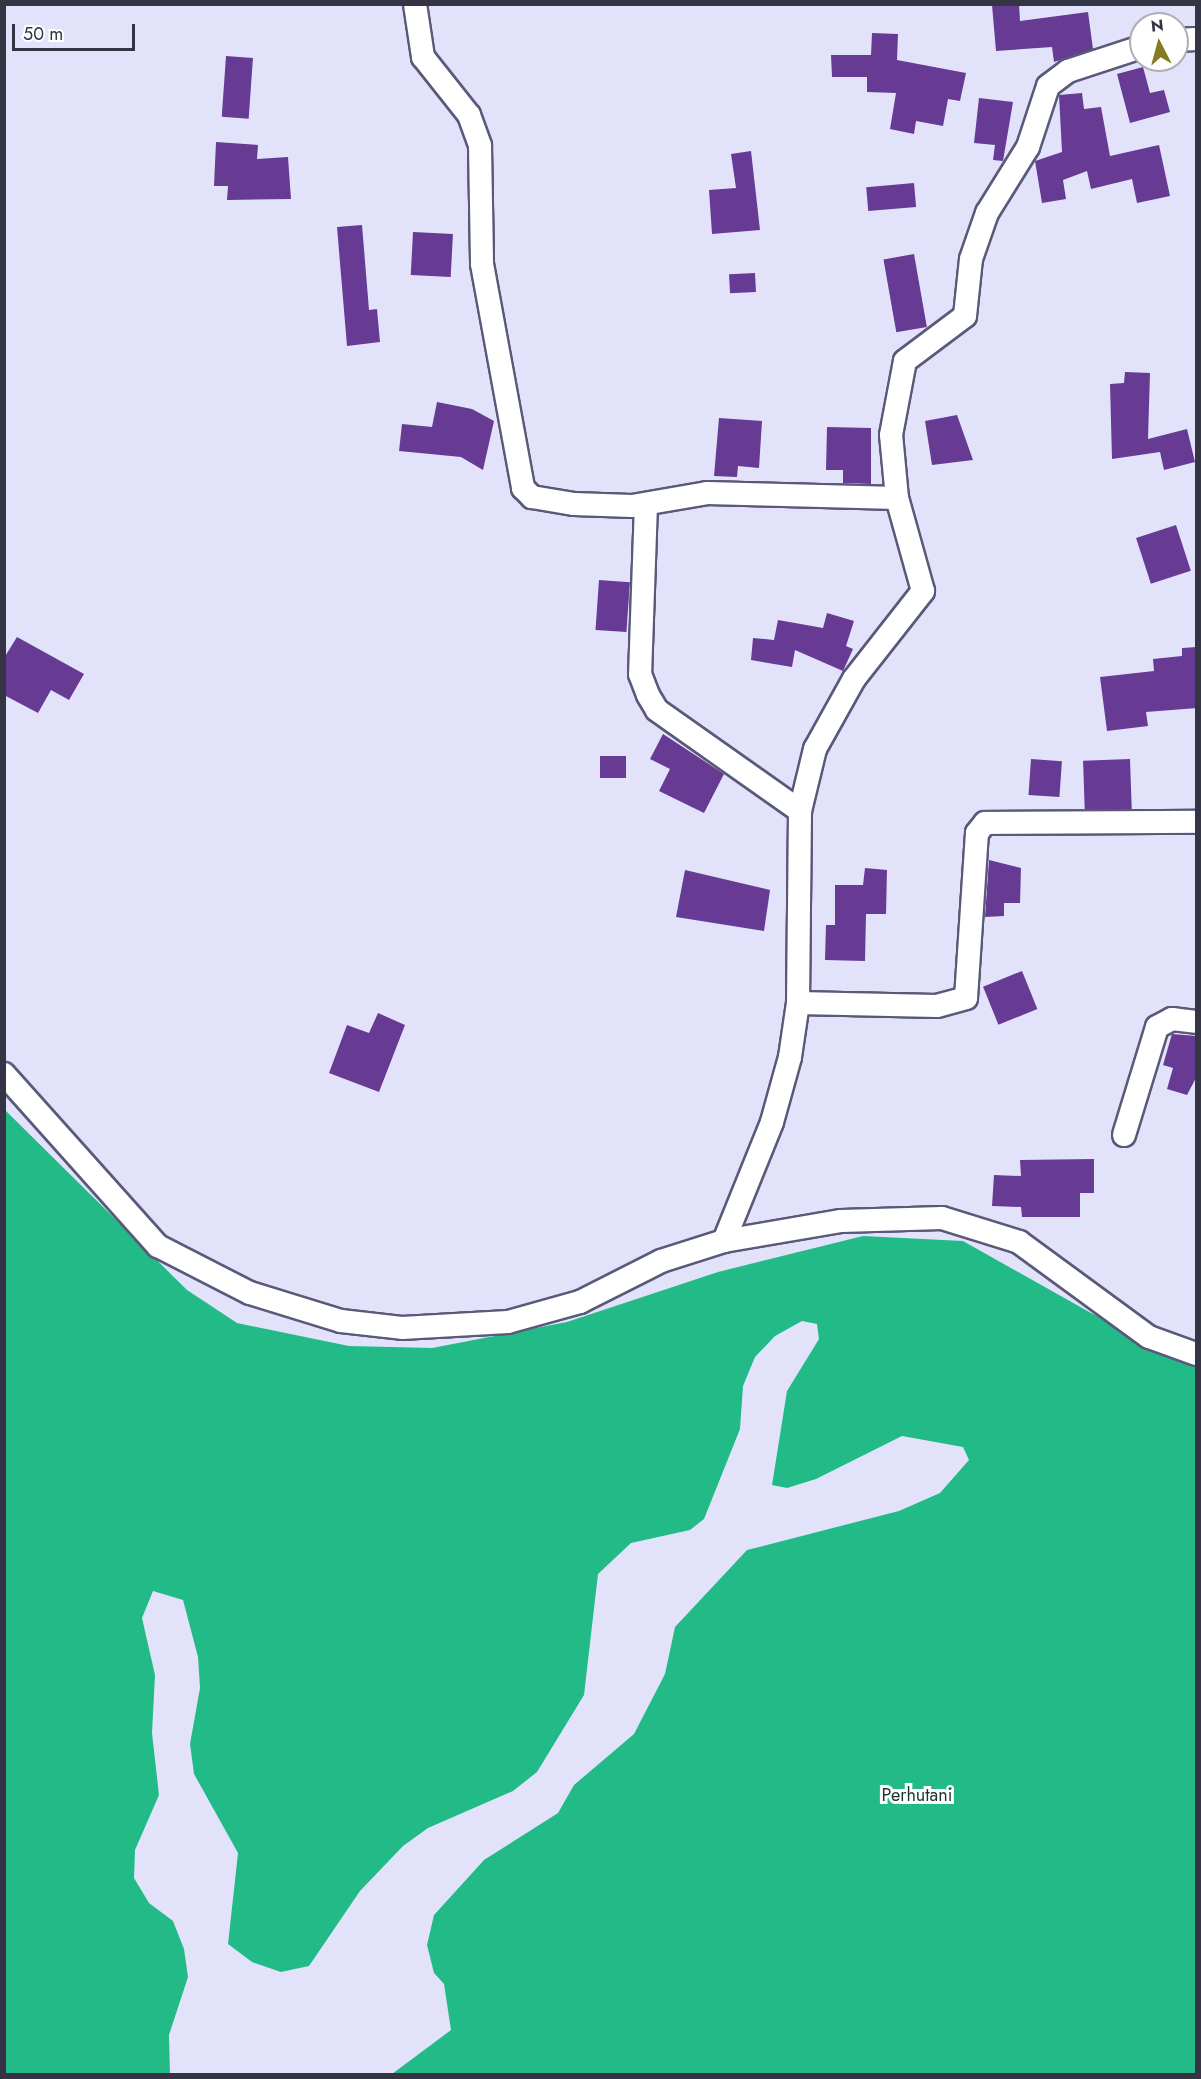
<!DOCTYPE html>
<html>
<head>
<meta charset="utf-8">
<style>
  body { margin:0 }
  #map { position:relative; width:1201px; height:2079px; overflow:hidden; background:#e2e3fb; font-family:Jost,sans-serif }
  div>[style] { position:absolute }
  .forest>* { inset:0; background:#2b8 }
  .building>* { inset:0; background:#673a93; transform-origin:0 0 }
  .roads { filter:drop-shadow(2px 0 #59597a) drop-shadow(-2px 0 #59597a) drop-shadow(0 2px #59597a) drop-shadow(0 -2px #59597a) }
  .minor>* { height:22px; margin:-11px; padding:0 11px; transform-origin:11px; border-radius:11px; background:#fff }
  span { translate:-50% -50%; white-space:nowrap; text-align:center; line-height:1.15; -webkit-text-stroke:6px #fff; paint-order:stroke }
  .park-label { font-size:18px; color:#1d3429 }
  .frame { position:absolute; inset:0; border:6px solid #343444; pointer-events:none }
  .north { position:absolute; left:1129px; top:12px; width:60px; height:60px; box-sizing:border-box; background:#fff; border:2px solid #aeaeb4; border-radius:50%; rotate:354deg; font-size:16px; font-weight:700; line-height:24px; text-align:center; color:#343444 }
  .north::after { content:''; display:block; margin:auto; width:21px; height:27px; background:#837c22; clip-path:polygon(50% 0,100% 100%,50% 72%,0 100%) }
  .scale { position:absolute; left:12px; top:24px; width:123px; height:27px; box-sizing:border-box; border:3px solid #343444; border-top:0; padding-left:8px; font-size:18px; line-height:21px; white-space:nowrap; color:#343444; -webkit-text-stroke:4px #fff; paint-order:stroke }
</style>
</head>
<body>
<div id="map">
  <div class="forest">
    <div style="clip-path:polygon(4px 1109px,187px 1290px,237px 1323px,349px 1346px,432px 1348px,567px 1322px,718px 1272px,863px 1236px,963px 1241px,1091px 1313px,1196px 1364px,1196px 2074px,392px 2074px,451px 2030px,444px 1984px,434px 1973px,427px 1945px,434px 1915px,484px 1860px,558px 1813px,574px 1785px,634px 1734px,665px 1674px,675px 1627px,747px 1550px,899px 1511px,940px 1493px,969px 1460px,963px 1447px,902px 1436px,816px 1479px,787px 1488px,772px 1485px,787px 1391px,819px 1339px,817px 1324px,802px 1321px,775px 1336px,755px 1357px,743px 1386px,740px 1429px,704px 1519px,690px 1530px,631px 1543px,598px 1574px,584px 1695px,537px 1772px,513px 1791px,428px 1828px,403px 1846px,360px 1891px,309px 1966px,281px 1972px,252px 1962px,228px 1944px,238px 1853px,194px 1774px,190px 1744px,200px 1688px,198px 1657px,183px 1600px,153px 1591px,142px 1618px,155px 1675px,152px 1733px,159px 1795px,135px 1850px,134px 1878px,149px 1903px,173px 1921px,184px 1949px,188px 1977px,169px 2035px,170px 2074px,5px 2074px)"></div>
  </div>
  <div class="building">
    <div style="clip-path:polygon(1019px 4px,1020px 21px,1088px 12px,1093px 49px,1054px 62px,1052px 47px,996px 51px,992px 5px)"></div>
    <div style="clip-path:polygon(872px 33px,898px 34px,897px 60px,966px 73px,960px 101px,948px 99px,943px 126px,916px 121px,914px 134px,890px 129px,896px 93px,867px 92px,867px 77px,832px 77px,831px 55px,871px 55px)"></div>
    <div style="left:226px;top:56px;width:27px;height:61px;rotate:4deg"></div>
    <div style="clip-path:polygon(1143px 67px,1150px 93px,1164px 90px,1170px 112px,1130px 123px,1117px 74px)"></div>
    <div style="clip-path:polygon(1082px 93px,1084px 109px,1101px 107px,1110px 156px,1159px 145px,1170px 196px,1137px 203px,1132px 179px,1091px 189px,1087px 171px,1063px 180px,1066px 199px,1042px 203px,1035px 161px,1062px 152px,1059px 95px)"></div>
    <div style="clip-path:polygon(979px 98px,1013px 102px,1003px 161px,993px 160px,995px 145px,974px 143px)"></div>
    <div style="clip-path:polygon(216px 142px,258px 145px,257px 159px,288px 157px,291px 199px,227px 200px,228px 186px,214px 186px)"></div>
    <div style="clip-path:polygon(751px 151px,760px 230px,712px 234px,709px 190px,736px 188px,731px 154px)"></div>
    <div style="left:914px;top:183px;width:24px;height:48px;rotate:85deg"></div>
    <div style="clip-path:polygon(362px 225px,369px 310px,377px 309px,380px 342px,347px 346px,337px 227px)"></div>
    <div style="left:413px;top:232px;width:40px;height:43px;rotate:3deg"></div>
    <div style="left:914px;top:254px;width:74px;height:31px;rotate:80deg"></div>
    <div style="left:755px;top:273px;width:19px;height:26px;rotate:87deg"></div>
    <div style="clip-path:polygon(1125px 372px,1150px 373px,1148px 439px,1187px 429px,1195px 462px,1164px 470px,1160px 452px,1112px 459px,1110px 384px,1124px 383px)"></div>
    <div style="clip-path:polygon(437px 402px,472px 409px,494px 421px,483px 470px,461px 457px,399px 451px,402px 424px,432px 427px)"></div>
    <div style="clip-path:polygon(957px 415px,973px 460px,932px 465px,925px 421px)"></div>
    <div style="clip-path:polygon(719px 418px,762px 421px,759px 468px,738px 466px,737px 477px,714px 476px)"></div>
    <div style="clip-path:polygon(827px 427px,871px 428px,871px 484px,843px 483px,843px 470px,826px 470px)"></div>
    <div style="left:1176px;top:525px;width:48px;height:42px;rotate:72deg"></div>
    <div style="left:599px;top:580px;width:31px;height:50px;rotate:4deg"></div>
    <div style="clip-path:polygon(827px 613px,854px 621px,846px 646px,853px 649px,843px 671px,795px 650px,792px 667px,751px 660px,753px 638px,774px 640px,778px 620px,823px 628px)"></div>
    <div style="clip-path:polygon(17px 637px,84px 674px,69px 700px,51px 690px,38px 713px,4px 695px,4px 658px)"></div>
    <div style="clip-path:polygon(1197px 647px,1197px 708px,1146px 712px,1148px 726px,1107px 731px,1100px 677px,1154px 671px,1153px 659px,1182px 656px,1182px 648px)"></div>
    <div style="clip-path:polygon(663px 734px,724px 774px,704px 813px,659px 791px,670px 769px,650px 759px)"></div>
    <div style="left:600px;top:756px;width:26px;height:22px"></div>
    <div style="left:1031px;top:759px;width:31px;height:36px;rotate:4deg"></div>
    <div style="left:1130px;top:759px;width:50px;height:47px;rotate:88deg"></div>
    <div style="clip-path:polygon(989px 860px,1021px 868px,1020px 903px,1004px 903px,1004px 916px,985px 917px)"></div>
    <div style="clip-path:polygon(865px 868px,887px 870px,886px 914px,866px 914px,865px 961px,825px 960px,826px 925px,835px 925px,835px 885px,863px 885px)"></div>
    <div style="clip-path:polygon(685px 870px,770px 890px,764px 931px,676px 917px)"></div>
    <div style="left:1022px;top:971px;width:41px;height:42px;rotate:68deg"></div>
    <div style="clip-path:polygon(378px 1013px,405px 1025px,379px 1092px,329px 1073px,347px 1025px,369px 1033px)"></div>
    <div style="clip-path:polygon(1172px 1034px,1197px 1036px,1197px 1076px,1187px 1095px,1167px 1089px,1173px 1068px,1163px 1065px)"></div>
    <div style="clip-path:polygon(1094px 1159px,1094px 1193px,1080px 1193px,1080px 1217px,1022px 1217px,1021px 1207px,992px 1206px,994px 1175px,1021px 1176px,1020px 1160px)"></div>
  </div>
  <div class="roads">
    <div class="minor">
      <div style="left:415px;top:4px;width:54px;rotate:81.4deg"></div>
      <div style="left:423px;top:57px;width:74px;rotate:51.6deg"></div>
      <div style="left:469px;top:115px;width:33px;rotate:70deg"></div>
      <div style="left:480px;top:146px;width:118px;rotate:89deg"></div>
      <div style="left:482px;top:264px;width:228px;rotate:79.6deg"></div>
      <div style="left:523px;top:488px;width:13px;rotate:45deg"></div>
      <div style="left:532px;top:497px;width:43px;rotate:9.5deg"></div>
      <div style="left:574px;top:504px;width:58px;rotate:2deg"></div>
      <div style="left:632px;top:506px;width:76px;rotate:-9.8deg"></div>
      <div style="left:707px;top:493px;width:190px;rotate:1.5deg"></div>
      <div style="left:897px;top:498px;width:63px;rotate:-95.4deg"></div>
      <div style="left:891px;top:435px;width:75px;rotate:-79.3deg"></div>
      <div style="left:905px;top:361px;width:75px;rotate:-36.9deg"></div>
      <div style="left:965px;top:316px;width:57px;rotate:-84deg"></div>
      <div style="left:971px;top:259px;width:49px;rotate:-70.8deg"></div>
      <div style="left:987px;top:213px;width:78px;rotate:-58.2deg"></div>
      <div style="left:1028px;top:147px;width:64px;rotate:-71.8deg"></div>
      <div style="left:1048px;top:86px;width:25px;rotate:-37deg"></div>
      <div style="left:1068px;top:71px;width:77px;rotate:-18.2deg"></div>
      <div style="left:1177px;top:40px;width:19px;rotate:-3deg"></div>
      <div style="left:646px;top:504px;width:170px;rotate:92deg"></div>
      <div style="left:640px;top:674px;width:22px;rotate:69deg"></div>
      <div style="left:648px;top:695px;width:17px;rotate:59deg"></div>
      <div style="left:657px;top:710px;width:175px;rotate:35.2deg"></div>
      <div style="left:798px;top:1003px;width:139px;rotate:1.2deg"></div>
      <div style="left:937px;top:1006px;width:30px;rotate:-15deg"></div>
      <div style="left:966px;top:998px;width:165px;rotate:-86.2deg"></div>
      <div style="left:977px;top:833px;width:13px;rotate:-51deg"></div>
      <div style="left:985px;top:823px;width:211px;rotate:-0.3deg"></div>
      <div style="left:4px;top:1074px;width:231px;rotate:48.2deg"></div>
      <div style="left:158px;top:1246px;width:103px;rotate:27.1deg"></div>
      <div style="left:250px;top:1293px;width:95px;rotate:17.1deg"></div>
      <div style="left:341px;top:1321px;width:61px;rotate:6.5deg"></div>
      <div style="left:402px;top:1328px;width:106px;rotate:-3.2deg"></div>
      <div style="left:508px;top:1322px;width:75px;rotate:-15.5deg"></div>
      <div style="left:580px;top:1302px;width:91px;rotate:-26.8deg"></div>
      <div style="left:661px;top:1261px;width:66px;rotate:-17.6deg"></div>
      <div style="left:724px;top:1241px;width:119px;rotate:-9.7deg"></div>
      <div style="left:841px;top:1221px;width:101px;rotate:-1.7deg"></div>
      <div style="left:942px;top:1218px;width:81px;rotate:17.3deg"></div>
      <div style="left:1019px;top:1242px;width:161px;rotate:36.2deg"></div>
      <div style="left:1149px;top:1337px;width:50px;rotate:19.9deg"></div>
      <div style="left:1124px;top:1135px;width:113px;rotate:-73deg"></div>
      <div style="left:1157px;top:1027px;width:17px;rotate:-28deg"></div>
      <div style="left:1172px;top:1019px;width:24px;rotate:7deg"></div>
      <div style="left:724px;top:1241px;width:128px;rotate:-68deg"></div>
      <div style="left:772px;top:1122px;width:67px;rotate:-74.5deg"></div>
      <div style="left:790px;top:1057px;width:55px;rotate:-81.6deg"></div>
      <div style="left:798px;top:1003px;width:192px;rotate:-89.4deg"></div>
      <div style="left:800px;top:811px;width:64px;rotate:-76.4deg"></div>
      <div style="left:815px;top:749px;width:80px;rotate:-60.9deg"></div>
      <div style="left:854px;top:679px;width:112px;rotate:-51.9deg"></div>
      <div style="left:923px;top:591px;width:97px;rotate:-105.6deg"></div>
    </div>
  </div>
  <div class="park-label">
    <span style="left:917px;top:1795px">Perhutani</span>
  </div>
  <div class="frame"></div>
  <div class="north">N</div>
  <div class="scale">50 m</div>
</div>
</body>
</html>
